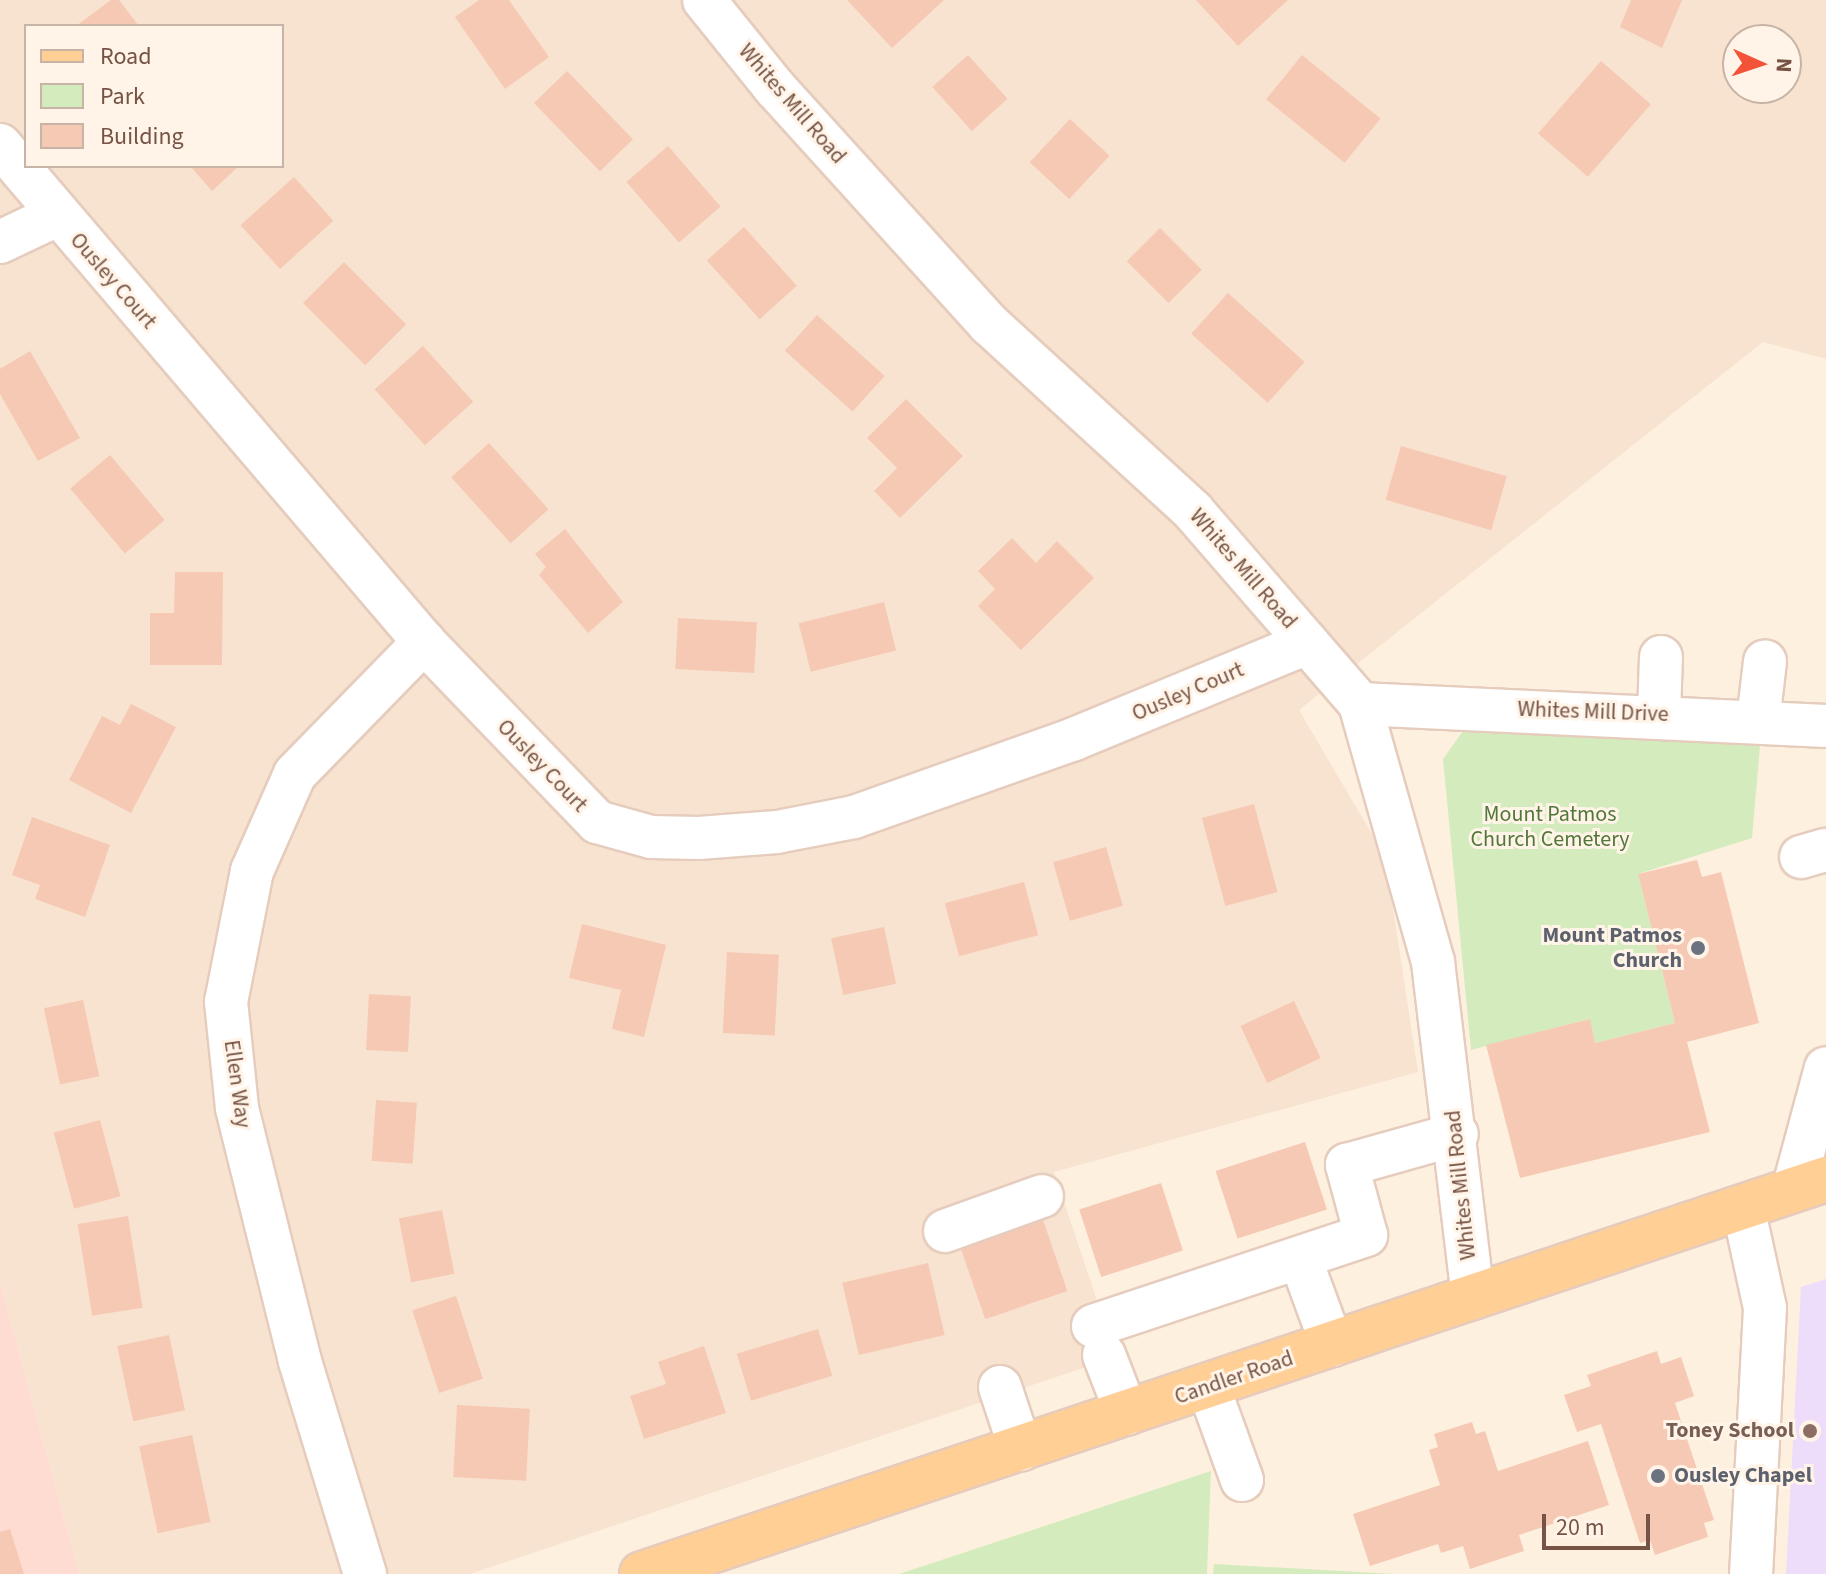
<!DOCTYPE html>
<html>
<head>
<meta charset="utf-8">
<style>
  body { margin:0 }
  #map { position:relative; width:1826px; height:1574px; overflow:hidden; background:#fef0df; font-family:"Source Sans 3",sans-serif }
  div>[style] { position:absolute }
  .residential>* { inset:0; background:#f8e3d0 }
  .commercial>* { inset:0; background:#ffdcd2 }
  .education>* { inset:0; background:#eddcfa }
  .green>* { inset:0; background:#d4ecbd }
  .building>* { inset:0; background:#f6c9b4; transform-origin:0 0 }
  .roads { filter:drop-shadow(2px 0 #e5ccbd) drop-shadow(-2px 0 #e5ccbd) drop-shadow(0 2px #e5ccbd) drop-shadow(0 -2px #e5ccbd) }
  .minor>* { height:42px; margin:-21px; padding:0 21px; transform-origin:21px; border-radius:21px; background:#fff }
  .major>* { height:44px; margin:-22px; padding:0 22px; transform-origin:22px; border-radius:22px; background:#ffcf95 }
  .dots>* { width:22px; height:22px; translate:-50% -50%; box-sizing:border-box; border:4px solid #fff4e7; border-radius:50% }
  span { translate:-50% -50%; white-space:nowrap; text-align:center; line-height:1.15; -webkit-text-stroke:6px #fff4e7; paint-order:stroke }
  .street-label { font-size:22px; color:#765345 }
  .park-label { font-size:22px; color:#51773a }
  .worship-label { font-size:22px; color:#5b616d; font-weight:700 }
  .right { translate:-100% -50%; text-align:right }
  .left { translate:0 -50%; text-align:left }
  .education-label { font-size:22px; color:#785e54; font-weight:700 }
  .legend { position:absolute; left:24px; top:24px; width:260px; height:144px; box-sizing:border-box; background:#fff4e7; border:2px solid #c8b4a6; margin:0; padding:10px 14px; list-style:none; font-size:24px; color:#765345 }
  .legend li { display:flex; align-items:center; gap:16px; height:40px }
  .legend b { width:40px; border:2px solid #c8b4a6 }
  .north { position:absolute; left:1722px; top:24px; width:80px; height:80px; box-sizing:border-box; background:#fff4e7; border:2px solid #c8b4a6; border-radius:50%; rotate:93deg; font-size:22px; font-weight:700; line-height:32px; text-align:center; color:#765345 }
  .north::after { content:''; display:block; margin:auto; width:28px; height:36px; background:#f35439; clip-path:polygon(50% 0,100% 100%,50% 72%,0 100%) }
  .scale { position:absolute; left:1542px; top:1514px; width:108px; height:36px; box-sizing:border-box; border:4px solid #765345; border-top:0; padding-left:10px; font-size:24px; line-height:28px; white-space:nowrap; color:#765345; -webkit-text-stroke:6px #fff4e7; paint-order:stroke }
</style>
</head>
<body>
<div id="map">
  <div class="residential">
    <div style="clip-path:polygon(evenodd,0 0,1826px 0,1826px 359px,1763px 342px,1299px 710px,1385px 856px,1418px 1072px,1054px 1172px,1116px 1357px,470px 1574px,79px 1574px,0 1282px,0 0,26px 26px,282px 26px,282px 166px,26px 166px,26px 26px,0 0,1738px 40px,1786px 40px,1786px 88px,1738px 88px,1738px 40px)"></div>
  </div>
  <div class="commercial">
    <div style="clip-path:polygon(0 1282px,79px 1574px,0 1574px)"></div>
  </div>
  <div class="education">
    <div style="clip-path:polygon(1826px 1279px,1826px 1574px,1786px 1574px,1801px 1287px)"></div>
  </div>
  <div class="green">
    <div style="clip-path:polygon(1468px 724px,1761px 735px,1752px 838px,1638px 874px,1675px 1023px,1595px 1043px,1589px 1019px,1471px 1050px,1443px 759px)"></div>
    <div style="clip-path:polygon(1211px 1471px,1207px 1574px,899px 1574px)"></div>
    <div style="clip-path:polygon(1214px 1564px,1395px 1574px,1213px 1574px)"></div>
  </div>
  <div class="building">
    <div style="clip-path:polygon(111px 0,119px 0,139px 26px,76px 26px)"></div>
    <div style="clip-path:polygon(479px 0,509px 0,549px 57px,505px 89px,455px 17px)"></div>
    <div style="clip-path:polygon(847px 0,944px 0,892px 48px)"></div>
    <div style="clip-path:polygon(1196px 0,1288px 0,1238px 46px)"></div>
    <div style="clip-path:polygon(1631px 0,1682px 0,1662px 48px,1620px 27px)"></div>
    <div style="left:968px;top:55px;width:59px;height:48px;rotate:48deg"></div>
    <div style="left:1302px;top:55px;width:101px;height:57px;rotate:39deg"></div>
    <div style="left:1601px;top:61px;width:66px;height:96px;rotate:41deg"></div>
    <div style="left:567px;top:71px;width:95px;height:46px;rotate:46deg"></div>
    <div style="left:1070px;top:119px;width:54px;height:59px;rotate:43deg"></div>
    <div style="left:668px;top:146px;width:80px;height:55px;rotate:49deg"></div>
    <div style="clip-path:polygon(190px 166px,239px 166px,212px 191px)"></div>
    <div style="left:294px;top:177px;width:59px;height:72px;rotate:48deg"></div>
    <div style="left:744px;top:227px;width:79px;height:50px;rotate:48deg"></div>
    <div style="left:1160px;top:228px;width:59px;height:47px;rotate:45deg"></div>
    <div style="left:344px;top:262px;width:88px;height:58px;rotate:45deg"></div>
    <div style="left:1228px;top:293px;width:103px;height:55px;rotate:42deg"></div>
    <div style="left:817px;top:315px;width:91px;height:48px;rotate:42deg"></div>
    <div style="left:423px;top:346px;width:75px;height:65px;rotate:48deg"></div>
    <div style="clip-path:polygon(30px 351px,80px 438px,38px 461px,0 394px,0 369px)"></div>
    <div style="clip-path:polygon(906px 399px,963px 456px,900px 518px,874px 491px,897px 468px,867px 438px)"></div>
    <div style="left:489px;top:443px;width:89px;height:51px;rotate:48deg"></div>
    <div style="left:1401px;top:446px;width:110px;height:56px;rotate:16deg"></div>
    <div style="left:110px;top:455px;width:85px;height:52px;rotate:50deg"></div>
    <div style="clip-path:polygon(565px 529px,623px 602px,588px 633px,539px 575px,546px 567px,535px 554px)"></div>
    <div style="clip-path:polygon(1012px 538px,1036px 563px,1057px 541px,1094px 578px,1021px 650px,978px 606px,995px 589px,978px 571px)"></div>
    <div style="clip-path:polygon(175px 572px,223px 572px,222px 665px,150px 665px,150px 613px,174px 613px)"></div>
    <div style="left:884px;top:602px;width:50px;height:88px;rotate:76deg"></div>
    <div style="left:678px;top:618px;width:79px;height:51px;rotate:3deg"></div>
    <div style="clip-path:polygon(131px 704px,176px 727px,131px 813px,69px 780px,102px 716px,120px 725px)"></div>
    <div style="left:1254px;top:804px;width:91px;height:54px;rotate:75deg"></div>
    <div style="clip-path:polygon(32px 817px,110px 845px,85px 917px,35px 899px,40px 885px,12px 875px)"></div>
    <div style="left:1106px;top:847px;width:61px;height:55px;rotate:74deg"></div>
    <div style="clip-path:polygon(1697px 860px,1702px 877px,1721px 872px,1759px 1023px,1687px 1042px,1710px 1132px,1520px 1178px,1486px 1045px,1590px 1019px,1595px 1043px,1675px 1023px,1638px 874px)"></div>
    <div style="left:1024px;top:882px;width:55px;height:82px;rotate:75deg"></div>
    <div style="clip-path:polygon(582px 924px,666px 945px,644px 1037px,612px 1029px,621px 990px,569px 978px)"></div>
    <div style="left:884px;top:927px;width:58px;height:54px;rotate:78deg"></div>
    <div style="left:727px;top:952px;width:52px;height:81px;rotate:3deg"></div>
    <div style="left:369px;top:994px;width:42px;height:56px;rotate:3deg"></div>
    <div style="left:83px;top:1000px;width:78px;height:40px;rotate:78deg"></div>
    <div style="left:1294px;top:1001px;width:63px;height:59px;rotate:65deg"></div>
    <div style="left:376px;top:1100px;width:41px;height:61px;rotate:4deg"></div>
    <div style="left:100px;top:1120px;width:79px;height:48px;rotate:75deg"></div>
    <div style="left:1305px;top:1142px;width:71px;height:94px;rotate:72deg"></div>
    <div style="left:1161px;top:1183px;width:71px;height:86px;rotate:72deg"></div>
    <div style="left:442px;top:1210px;width:65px;height:44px;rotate:79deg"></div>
    <div style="left:128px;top:1216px;width:93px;height:51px;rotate:81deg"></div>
    <div style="left:1043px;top:1220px;width:75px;height:87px;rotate:71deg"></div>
    <div style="left:928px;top:1263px;width:74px;height:88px;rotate:77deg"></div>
    <div style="left:456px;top:1296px;width:87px;height:46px;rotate:72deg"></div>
    <div style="left:818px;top:1329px;width:49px;height:85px;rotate:73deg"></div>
    <div style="left:169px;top:1335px;width:77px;height:53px;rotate:78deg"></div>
    <div style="clip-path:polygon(704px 1346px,726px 1413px,644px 1439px,630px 1396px,666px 1384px,658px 1362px)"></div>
    <div style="clip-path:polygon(1657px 1351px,1661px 1364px,1681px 1357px,1694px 1396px,1675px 1403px,1714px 1520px,1704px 1523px,1708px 1537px,1655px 1555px,1650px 1540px,1640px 1543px,1601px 1424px,1577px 1432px,1564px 1395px,1591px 1386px,1587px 1375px)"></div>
    <div style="left:457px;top:1405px;width:73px;height:72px;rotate:3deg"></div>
    <div style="clip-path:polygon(1472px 1422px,1476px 1434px,1485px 1431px,1498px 1471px,1588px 1441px,1609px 1505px,1519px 1535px,1524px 1551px,1470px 1569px,1463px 1546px,1441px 1553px,1438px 1544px,1370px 1566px,1353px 1514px,1440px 1485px,1429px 1450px,1438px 1447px,1434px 1434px)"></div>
    <div style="left:192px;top:1435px;width:89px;height:54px;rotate:78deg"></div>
    <div style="clip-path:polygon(10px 1529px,24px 1574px,0 1574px,0 1532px)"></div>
  </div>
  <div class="roads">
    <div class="minor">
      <div style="left:704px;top:0;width:113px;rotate:51.1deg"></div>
      <div style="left:775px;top:88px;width:319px;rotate:47.8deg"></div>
      <div style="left:989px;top:324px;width:277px;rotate:42.5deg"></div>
      <div style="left:1193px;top:511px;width:255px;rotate:49.1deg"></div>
      <div style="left:1360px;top:704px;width:268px;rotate:74.2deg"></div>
      <div style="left:1433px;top:962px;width:338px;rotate:83.2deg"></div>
      <div style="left:0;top:145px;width:653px;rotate:49.53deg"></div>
      <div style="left:424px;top:642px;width:250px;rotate:46.1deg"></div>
      <div style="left:597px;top:822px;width:56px;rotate:15.5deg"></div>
      <div style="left:651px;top:837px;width:48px;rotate:1.2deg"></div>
      <div style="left:699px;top:838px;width:78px;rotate:-4.4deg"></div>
      <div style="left:777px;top:832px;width:78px;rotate:-11deg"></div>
      <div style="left:854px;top:817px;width:233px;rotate:-19.5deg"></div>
      <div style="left:1074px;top:739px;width:252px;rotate:-22.4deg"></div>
      <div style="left:0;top:242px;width:63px;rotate:-25.3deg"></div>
      <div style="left:1360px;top:704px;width:467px;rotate:2.7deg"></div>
      <div style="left:1659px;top:714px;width:57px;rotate:-88deg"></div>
      <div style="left:1758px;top:721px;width:60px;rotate:-83.3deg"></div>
      <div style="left:1801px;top:857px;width:26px;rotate:-16deg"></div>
      <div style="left:1793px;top:1190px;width:126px;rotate:-74.9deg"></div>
      <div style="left:1743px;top:1207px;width:103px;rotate:77.7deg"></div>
      <div style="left:1765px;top:1308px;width:266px;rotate:93deg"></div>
      <div style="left:945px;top:1231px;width:103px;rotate:-19.8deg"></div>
      <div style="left:1300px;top:1258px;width:93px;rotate:69.8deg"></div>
      <div style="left:1093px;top:1326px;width:288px;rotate:-18.4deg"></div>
      <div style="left:1366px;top:1235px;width:73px;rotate:-105.2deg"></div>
      <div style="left:1347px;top:1165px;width:114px;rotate:-15.7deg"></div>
      <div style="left:1104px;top:1355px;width:63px;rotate:68.7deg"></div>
      <div style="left:1208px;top:1386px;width:100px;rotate:70.1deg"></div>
      <div style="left:1000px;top:1387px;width:66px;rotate:71.6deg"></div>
      <div style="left:365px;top:1574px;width:223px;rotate:-107deg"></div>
      <div style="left:300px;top:1361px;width:261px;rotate:-104deg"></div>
      <div style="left:237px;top:1108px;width:107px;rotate:-95.9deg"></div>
      <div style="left:226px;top:1002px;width:134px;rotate:-78.8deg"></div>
      <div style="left:252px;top:871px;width:106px;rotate:-66.1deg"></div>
      <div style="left:295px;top:774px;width:185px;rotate:-45.7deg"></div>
    </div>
    <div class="major">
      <div style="left:642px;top:1574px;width:1248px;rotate:-18.45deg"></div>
    </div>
  </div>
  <div class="dots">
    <div style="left:1698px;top:948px;background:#6b7280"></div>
    <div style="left:1810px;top:1431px;background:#8d6e63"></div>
    <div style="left:1658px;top:1476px;background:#6b7280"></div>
  </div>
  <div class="street-label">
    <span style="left:792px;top:104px;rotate:49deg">Whites Mill Road</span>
    <span style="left:113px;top:281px;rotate:49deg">Ousley Court</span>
    <span style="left:1243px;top:569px;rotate:49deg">Whites Mill Road</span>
    <span style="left:1188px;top:692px;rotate:-23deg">Ousley Court</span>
    <span style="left:1593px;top:712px;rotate:2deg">Whites Mill Drive</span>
    <span style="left:542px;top:766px;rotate:46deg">Ousley Court</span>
    <span style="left:237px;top:1084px;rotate:82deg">Ellen Way</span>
    <span style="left:1461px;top:1185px;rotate:-96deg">Whites Mill Road</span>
    <span style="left:1234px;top:1378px;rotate:-19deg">Candler Road</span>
  </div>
  <div class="park-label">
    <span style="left:1550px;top:827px">Mount Patmos<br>Church Cemetery</span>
  </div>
  <div class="worship-label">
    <span class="right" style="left:1682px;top:948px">Mount Patmos<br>Church</span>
    <span class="left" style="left:1674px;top:1476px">Ousley Chapel</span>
  </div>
  <div class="education-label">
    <span class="right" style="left:1794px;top:1431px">Toney School</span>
  </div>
  <ul class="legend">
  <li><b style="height:10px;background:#ffcf95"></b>Road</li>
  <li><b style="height:22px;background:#d4ecbd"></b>Park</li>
  <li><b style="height:22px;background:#f6c9b4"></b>Building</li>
  </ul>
  <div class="north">N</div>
  <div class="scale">20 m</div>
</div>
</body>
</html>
